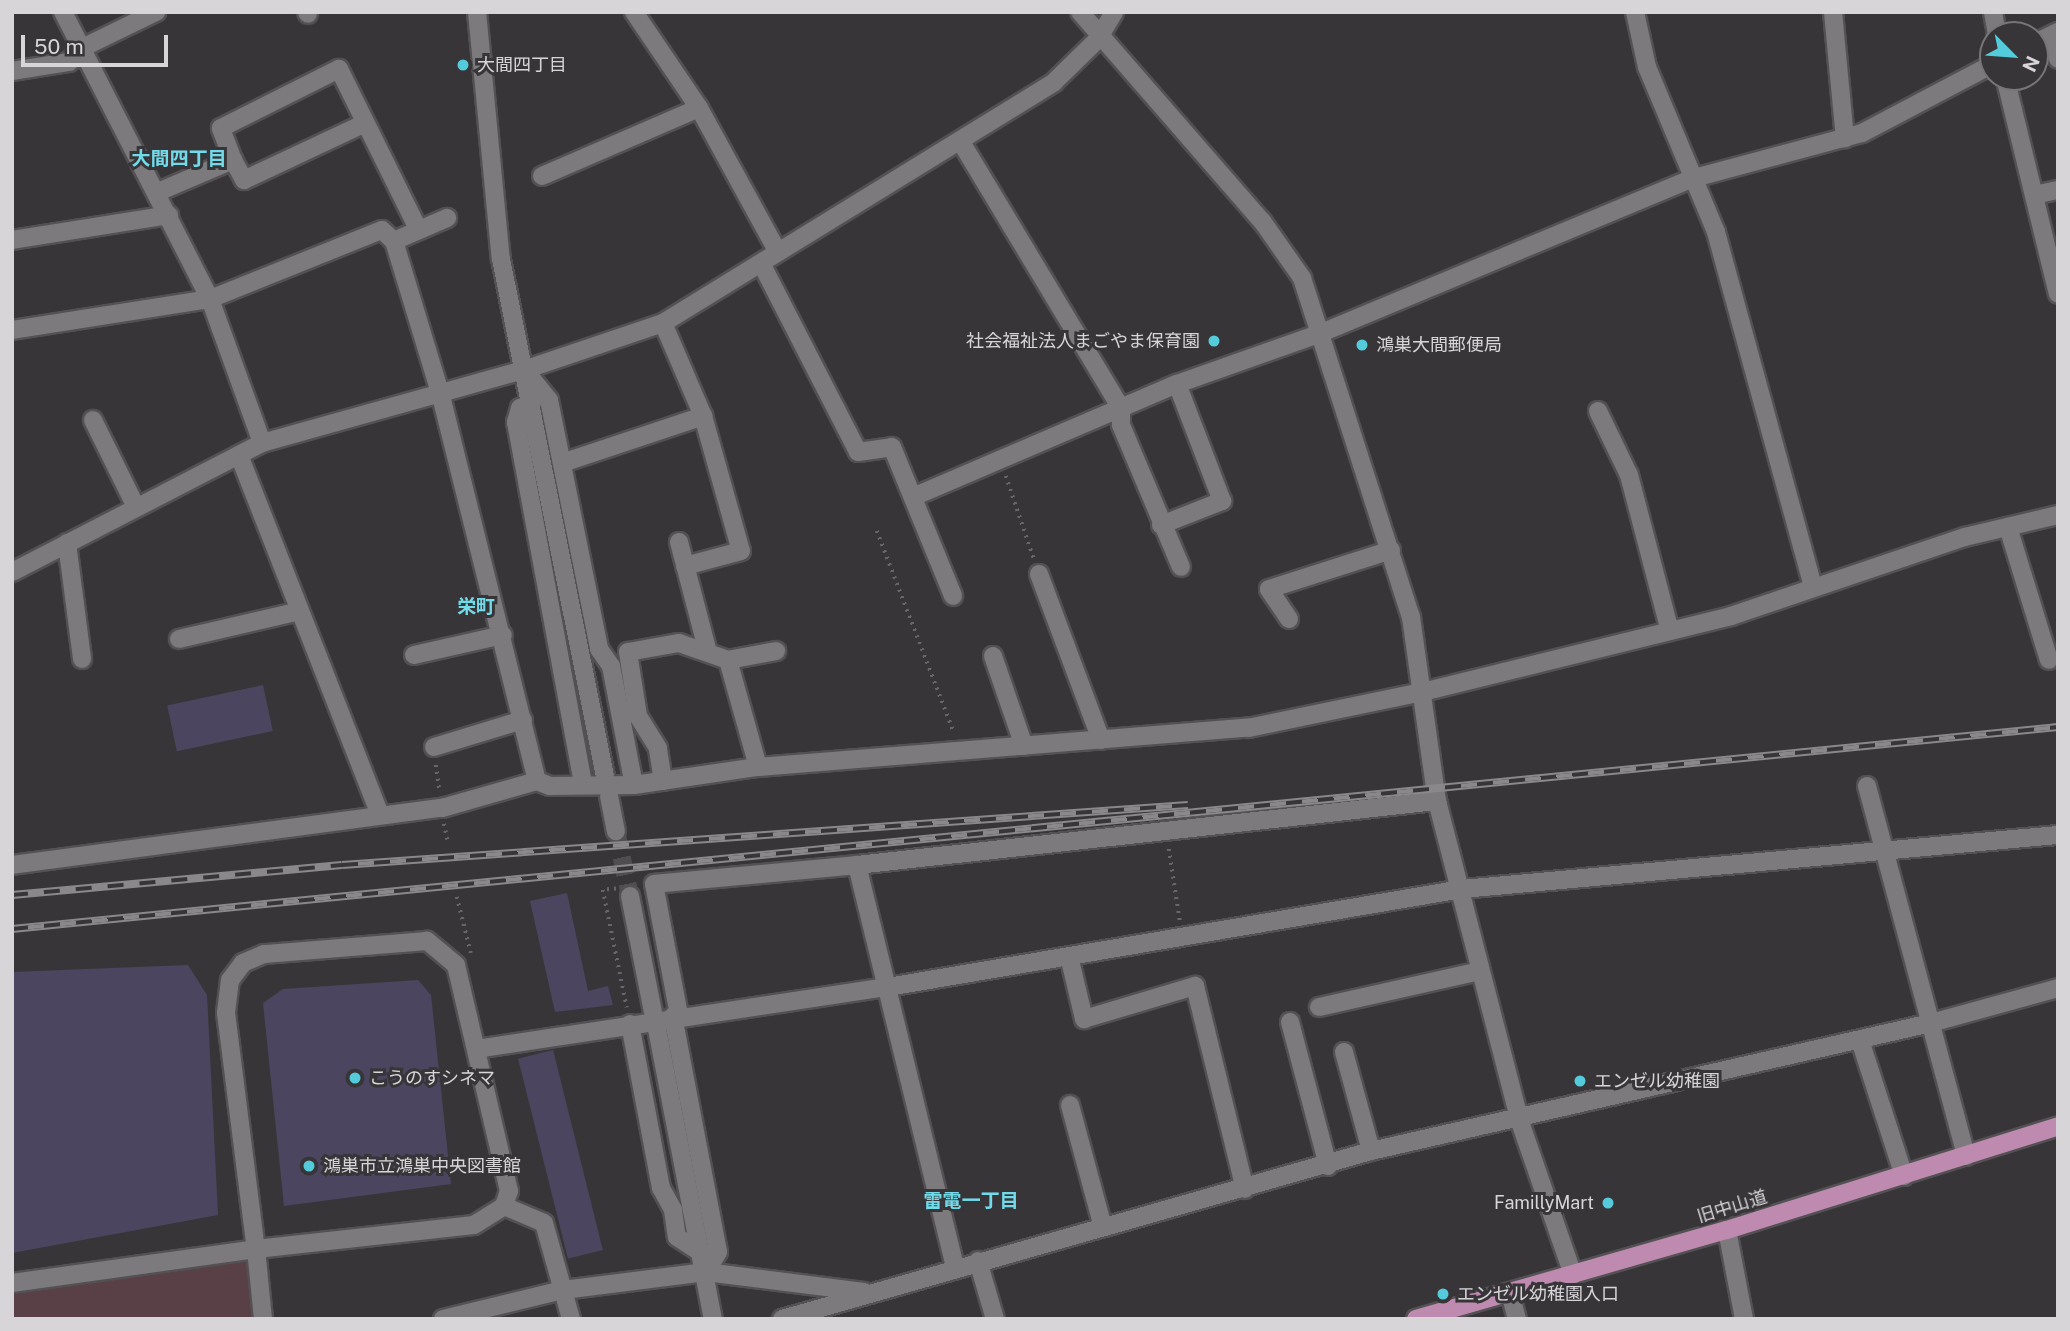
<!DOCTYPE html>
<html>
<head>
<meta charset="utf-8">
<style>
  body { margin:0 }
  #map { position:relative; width:2070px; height:1331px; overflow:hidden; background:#383539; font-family:"Public Sans","Noto Sans JP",sans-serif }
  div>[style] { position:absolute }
  .green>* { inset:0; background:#594046 }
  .building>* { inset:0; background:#4c455f; transform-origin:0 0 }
  .minor-tunnel>* { height:18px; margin-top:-9px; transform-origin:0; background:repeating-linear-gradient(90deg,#504d51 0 18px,transparent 0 27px) }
  .path>* { height:3.5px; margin-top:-1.75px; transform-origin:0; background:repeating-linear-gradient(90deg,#69666a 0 2px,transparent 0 7px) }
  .roads { filter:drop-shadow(2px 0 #535153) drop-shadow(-2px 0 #535153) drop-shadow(0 2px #535153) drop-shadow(0 -2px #535153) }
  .minor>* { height:18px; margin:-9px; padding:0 9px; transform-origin:9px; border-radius:9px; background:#7d7a7e }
  .major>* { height:18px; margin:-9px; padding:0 9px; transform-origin:9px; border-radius:9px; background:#bf8aaf }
  .rail>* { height:8px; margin-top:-4px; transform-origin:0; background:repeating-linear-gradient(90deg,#383539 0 16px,#8a888b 0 32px); box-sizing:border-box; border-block:2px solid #8a888b }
  .dots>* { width:19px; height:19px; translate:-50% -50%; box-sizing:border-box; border:4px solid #383539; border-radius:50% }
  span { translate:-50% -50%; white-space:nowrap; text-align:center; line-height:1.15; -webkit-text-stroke:6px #383539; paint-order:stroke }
  .poi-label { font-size:18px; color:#d7d5d7 }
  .left { translate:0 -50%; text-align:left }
  .right { translate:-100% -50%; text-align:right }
  .street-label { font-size:18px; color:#d7d5d7 }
  .neighbourhood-label { font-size:19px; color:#71dbea; font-weight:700 }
  .frame { position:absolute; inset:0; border:14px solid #d7d5d7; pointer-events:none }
  .north { position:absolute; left:1979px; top:21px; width:70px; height:70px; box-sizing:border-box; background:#383539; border:2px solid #787578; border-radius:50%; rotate:115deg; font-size:19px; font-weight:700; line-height:28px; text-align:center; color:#d7d5d7 }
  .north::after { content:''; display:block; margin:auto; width:24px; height:32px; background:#53cbdb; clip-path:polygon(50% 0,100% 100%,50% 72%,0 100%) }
  .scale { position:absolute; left:21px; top:35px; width:147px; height:32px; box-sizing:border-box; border:4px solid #d7d5d7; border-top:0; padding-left:9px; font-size:21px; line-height:24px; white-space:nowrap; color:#d7d5d7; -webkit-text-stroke:5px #383539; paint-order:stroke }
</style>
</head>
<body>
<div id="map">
  <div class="green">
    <div style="clip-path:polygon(256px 1249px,263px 1319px,12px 1319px,12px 1283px)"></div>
  </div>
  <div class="building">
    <div style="left:263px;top:685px;width:47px;height:98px;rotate:78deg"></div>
    <div style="clip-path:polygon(567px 893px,588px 991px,608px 986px,613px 1005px,555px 1012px,530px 901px)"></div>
    <div style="clip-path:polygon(188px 965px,207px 995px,218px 1215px,12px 1253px,12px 972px)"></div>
    <div style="clip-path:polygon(418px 980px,431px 995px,451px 1184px,284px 1206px,263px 1003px,283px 989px)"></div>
    <div style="left:553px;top:1050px;width:206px;height:36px;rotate:76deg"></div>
  </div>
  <div class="minor-tunnel">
    <div style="left:616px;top:831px;width:66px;rotate:77.8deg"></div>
  </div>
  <div class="path">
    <div style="left:1006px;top:476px;width:88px;rotate:71.4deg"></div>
    <div style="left:877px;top:531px;width:216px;rotate:69.1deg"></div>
    <div style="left:436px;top:765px;width:27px;rotate:82deg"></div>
    <div style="left:444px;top:824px;width:18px;rotate:77deg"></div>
    <div style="left:1169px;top:849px;width:73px;rotate:81.3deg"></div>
    <div style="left:616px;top:889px;width:13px;rotate:176deg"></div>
    <div style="left:603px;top:890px;width:120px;rotate:78.5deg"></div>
    <div style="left:457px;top:897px;width:58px;rotate:76deg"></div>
  </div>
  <div class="roads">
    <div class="minor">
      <div style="left:63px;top:12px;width:322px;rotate:62.9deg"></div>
      <div style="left:210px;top:299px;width:153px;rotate:70.1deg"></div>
      <div style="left:307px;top:12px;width:2px;rotate:63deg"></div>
      <div style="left:477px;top:12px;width:248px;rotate:84.5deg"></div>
      <div style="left:501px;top:259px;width:527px;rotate:78.63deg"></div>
      <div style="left:634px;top:12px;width:116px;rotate:55.9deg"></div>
      <div style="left:699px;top:108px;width:164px;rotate:61.3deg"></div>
      <div style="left:1080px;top:12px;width:277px;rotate:49deg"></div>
      <div style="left:1262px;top:221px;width:70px;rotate:54.9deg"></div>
      <div style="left:1302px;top:278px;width:356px;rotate:72.2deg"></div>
      <div style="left:1411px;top:617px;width:186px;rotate:82deg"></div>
      <div style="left:1437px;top:801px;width:328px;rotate:75.5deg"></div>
      <div style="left:1519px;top:1119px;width:165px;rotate:70.9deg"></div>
      <div style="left:1635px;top:12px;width:56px;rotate:77.7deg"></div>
      <div style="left:1647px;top:67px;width:179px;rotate:67.3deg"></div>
      <div style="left:1716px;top:232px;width:368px;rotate:74.7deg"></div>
      <div style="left:1833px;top:12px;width:127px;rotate:84.6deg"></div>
      <div style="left:1993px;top:12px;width:23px;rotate:80deg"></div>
      <div style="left:2054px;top:34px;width:25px;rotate:81deg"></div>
      <div style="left:2035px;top:43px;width:25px;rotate:-26deg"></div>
      <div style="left:12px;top:71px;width:58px;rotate:-9deg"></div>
      <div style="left:69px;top:62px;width:17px;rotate:-50deg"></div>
      <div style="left:80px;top:49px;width:85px;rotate:-26deg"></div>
      <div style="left:2005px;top:77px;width:223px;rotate:76.3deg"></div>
      <div style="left:961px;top:142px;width:310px;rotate:59deg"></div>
      <div style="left:1121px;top:408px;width:17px;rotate:90deg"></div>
      <div style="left:1121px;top:425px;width:154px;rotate:67.1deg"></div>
      <div style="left:233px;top:160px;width:23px;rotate:61deg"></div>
      <div style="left:244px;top:180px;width:132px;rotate:-25.2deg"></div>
      <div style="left:542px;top:176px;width:171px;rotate:-23.4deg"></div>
      <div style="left:158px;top:192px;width:82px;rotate:-23.1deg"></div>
      <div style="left:233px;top:160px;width:34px;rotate:-111deg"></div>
      <div style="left:221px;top:128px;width:132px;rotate:-26.6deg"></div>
      <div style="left:339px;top:69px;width:178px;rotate:63.7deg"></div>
      <div style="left:2034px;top:195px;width:25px;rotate:-12deg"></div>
      <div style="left:12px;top:240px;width:159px;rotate:-9deg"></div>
      <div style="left:394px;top:241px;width:58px;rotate:-23.5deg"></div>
      <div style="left:761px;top:263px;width:212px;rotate:62.8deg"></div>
      <div style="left:858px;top:452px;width:34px;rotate:-8deg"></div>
      <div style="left:892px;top:447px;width:161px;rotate:67.7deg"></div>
      <div style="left:663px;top:323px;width:101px;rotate:66.7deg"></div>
      <div style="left:703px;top:416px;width:140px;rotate:74.3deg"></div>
      <div style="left:741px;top:551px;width:58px;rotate:165deg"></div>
      <div style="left:12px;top:330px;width:200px;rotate:-8.9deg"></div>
      <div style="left:210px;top:299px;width:185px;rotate:-21.9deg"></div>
      <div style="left:382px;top:230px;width:16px;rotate:43deg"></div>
      <div style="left:394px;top:241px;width:158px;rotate:73.1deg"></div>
      <div style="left:440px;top:392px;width:401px;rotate:76deg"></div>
      <div style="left:527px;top:373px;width:35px;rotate:51deg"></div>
      <div style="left:549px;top:400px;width:254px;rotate:78.6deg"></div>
      <div style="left:599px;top:649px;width:21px;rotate:55deg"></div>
      <div style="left:611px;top:666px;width:121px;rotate:79.1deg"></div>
      <div style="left:532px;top:403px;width:13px;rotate:157deg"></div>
      <div style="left:520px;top:408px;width:15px;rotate:106deg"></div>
      <div style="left:516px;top:422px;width:368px;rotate:79.5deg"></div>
      <div style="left:1598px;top:411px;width:71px;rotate:64.2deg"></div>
      <div style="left:1629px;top:475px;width:161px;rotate:75.3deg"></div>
      <div style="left:93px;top:420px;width:97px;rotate:63.7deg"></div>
      <div style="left:239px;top:455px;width:384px;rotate:68.6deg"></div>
      <div style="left:562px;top:463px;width:149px;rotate:-18.4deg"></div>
      <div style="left:913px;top:497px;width:287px;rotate:-23.2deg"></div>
      <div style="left:1177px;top:384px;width:153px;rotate:-19.5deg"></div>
      <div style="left:1321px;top:333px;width:404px;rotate:-22.6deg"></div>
      <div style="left:1694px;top:178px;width:174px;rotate:-15deg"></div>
      <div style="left:1862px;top:133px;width:148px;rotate:-27.8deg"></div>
      <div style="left:1161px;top:525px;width:66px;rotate:-21.5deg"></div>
      <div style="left:1222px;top:501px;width:125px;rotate:-111deg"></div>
      <div style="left:2008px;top:527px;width:139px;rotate:72.9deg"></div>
      <div style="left:679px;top:542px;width:111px;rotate:75.3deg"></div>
      <div style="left:67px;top:543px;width:117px;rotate:82.6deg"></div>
      <div style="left:12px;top:572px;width:281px;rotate:-27.3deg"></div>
      <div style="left:262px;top:443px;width:272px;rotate:-15.6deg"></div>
      <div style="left:524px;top:370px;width:147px;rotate:-18.7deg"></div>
      <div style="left:663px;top:323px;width:459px;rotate:-31.6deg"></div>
      <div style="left:1054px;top:82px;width:62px;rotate:-44.3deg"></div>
      <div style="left:1098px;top:39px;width:31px;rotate:-59deg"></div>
      <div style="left:1039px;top:574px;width:177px;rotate:69.5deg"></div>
      <div style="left:1289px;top:619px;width:36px;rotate:-124deg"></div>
      <div style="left:1269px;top:589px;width:128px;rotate:-17.7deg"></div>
      <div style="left:179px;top:639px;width:124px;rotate:-13deg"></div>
      <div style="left:414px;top:655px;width:91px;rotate:-12.7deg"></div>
      <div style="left:993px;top:656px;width:95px;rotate:71deg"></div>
      <div style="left:728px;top:660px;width:49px;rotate:-10.6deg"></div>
      <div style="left:434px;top:747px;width:93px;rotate:-16.9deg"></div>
      <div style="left:663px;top:781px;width:33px;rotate:-99deg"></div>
      <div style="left:658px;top:748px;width:38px;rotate:-122deg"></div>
      <div style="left:638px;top:716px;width:65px;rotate:-98.9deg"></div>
      <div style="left:628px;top:652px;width:52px;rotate:-10deg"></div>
      <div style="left:679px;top:643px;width:52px;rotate:19.1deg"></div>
      <div style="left:728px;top:660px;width:111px;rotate:74.3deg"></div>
      <div style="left:1867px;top:786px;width:383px;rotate:75deg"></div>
      <div style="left:609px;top:796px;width:36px;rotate:79deg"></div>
      <div style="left:12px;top:865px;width:434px;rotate:-7.6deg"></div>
      <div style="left:442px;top:808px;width:99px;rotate:-15.9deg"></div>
      <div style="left:537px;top:781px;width:14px;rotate:21deg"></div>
      <div style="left:550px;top:786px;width:84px;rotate:-0.7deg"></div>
      <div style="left:634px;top:785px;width:125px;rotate:-8.3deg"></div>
      <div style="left:758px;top:767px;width:492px;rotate:-4.6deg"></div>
      <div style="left:1248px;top:728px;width:178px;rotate:-11.7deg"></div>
      <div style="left:1422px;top:692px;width:318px;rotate:-13.8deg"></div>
      <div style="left:1731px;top:616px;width:247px;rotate:-18.7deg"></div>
      <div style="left:1965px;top:537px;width:96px;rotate:-13.3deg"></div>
      <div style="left:857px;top:865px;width:584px;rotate:-6.3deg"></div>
      <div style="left:630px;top:896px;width:118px;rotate:78.8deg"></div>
      <div style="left:1069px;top:956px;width:65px;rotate:76.6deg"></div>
      <div style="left:1084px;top:1019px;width:116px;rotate:-16.6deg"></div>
      <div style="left:1195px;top:986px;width:209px;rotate:76.2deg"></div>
      <div style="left:1319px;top:1007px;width:165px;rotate:-12.6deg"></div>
      <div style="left:679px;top:1015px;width:133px;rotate:-100.8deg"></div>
      <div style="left:654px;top:884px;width:204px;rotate:-5.3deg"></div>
      <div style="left:857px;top:865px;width:414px;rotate:76.3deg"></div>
      <div style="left:673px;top:1016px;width:240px;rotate:79.2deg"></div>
      <div style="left:718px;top:1252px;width:23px;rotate:121deg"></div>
      <div style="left:1290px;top:1022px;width:149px;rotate:75.2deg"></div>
      <div style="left:630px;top:1024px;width:167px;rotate:79.3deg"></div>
      <div style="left:661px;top:1188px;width:25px;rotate:61deg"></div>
      <div style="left:673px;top:1210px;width:27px;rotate:82deg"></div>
      <div style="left:677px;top:1237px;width:30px;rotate:33deg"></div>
      <div style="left:657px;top:1029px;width:295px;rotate:79.1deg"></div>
      <div style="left:1860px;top:1040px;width:143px;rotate:72.1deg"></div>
      <div style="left:476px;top:1049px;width:417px;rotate:-8.6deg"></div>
      <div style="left:888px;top:987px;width:582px;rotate:-9.69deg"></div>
      <div style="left:1462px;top:889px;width:598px;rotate:-5.18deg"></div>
      <div style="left:1344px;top:1052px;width:103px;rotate:74.7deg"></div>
      <div style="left:1070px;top:1105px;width:126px;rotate:74.9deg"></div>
      <div style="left:504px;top:1206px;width:43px;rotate:23deg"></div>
      <div style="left:544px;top:1223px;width:100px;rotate:74.3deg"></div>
      <div style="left:1727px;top:1230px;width:91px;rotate:79.2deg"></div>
      <div style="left:978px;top:1261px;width:60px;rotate:73.7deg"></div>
      <div style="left:12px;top:1283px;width:246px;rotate:-7.9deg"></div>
      <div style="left:256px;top:1249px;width:219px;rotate:-6.3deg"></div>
      <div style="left:474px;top:1225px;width:36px;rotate:-32deg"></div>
      <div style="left:504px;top:1206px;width:16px;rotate:-72deg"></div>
      <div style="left:509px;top:1191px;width:232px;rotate:-103.2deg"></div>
      <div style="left:456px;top:965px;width:38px;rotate:-140deg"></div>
      <div style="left:427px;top:941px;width:164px;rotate:175.4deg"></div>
      <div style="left:264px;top:954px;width:23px;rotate:157deg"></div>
      <div style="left:243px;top:963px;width:21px;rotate:127deg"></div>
      <div style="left:230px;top:980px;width:33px;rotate:97deg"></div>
      <div style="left:226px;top:1013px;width:238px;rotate:82.8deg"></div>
      <div style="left:256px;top:1249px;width:70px;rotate:84.3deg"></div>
      <div style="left:1510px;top:1293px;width:27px;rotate:75deg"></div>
      <div style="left:443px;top:1319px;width:123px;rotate:-13.6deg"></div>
      <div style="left:563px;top:1290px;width:144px;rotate:-7.2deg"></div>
      <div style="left:706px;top:1272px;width:159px;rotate:7.2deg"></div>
      <div style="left:782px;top:1319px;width:612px;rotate:-15.92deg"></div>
      <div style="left:1371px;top:1151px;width:574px;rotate:-12.88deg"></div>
      <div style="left:1931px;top:1023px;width:132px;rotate:-15.4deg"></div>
    </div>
    <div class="major">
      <div style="left:1416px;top:1319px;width:323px;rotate:-16deg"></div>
      <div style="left:1727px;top:1230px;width:347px;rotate:-17.4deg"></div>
    </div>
  </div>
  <div class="rail">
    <div style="left:12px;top:895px;width:331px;rotate:-5.2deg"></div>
    <div style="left:342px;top:865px;width:848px;rotate:-4.06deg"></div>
    <div style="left:12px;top:929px;width:2056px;rotate:-5.64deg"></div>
  </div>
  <div class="dots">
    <div style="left:463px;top:65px;background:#53cbdb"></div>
    <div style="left:1214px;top:341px;background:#53cbdb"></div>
    <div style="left:1362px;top:345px;background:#53cbdb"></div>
    <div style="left:355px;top:1078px;background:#53cbdb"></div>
    <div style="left:1580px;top:1081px;background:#53cbdb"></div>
    <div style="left:309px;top:1166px;background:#53cbdb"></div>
    <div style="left:1608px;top:1203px;background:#53cbdb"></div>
    <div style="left:1443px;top:1294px;background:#53cbdb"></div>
  </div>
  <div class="poi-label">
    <span class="left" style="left:477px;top:65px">大間四丁目</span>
    <span class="right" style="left:1200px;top:341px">社会福祉法人まごやま保育園</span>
    <span class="left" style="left:1376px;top:345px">鴻巣大間郵便局</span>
    <span class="left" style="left:369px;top:1078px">こうのすシネマ</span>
    <span class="left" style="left:1594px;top:1081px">エンゼル幼稚園</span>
    <span class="left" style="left:323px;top:1166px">鴻巣市立鴻巣中央図書館</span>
    <span class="right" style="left:1594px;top:1203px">FamillyMart</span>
    <span class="left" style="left:1457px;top:1294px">エンゼル幼稚園入口</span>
  </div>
  <div class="street-label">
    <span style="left:1732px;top:1207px;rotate:-17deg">旧中山道</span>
  </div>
  <div class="neighbourhood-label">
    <span style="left:179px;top:159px">大間四丁目</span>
    <span style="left:476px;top:607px">栄町</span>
    <span style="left:971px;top:1201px">雷電一丁目</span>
  </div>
  <div class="frame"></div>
  <div class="north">N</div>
  <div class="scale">50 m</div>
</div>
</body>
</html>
